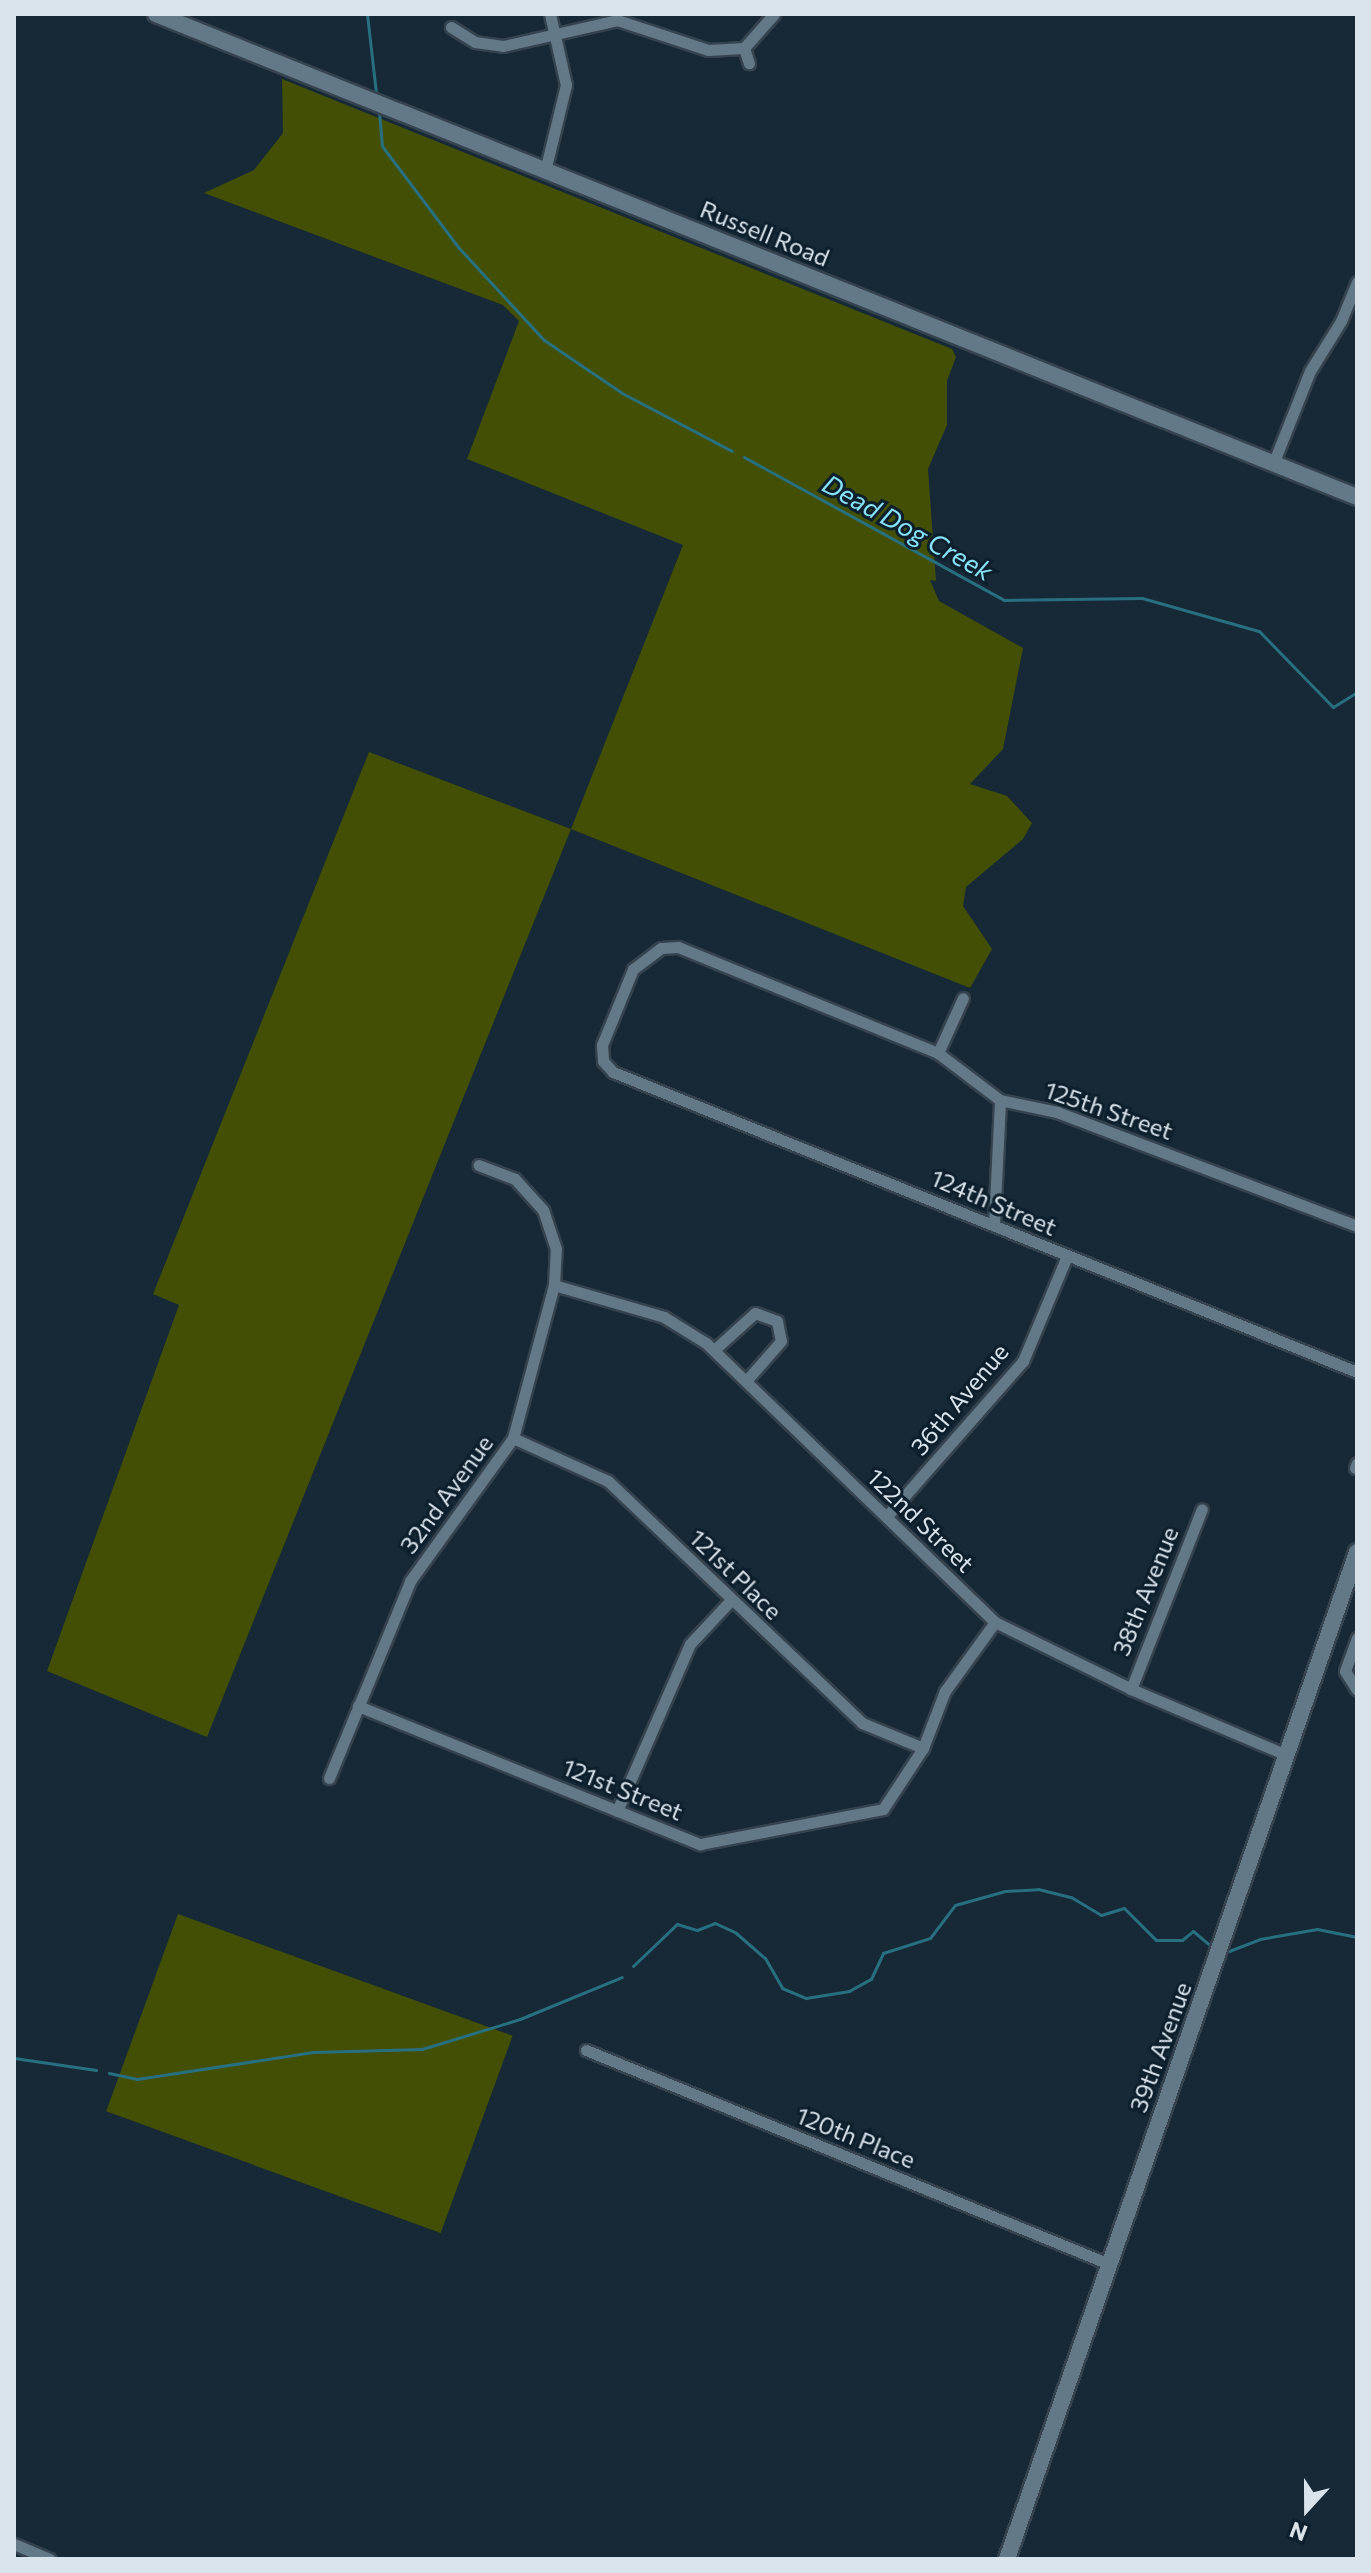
<!DOCTYPE html>
<html>
<head>
<meta charset="utf-8">
<style>
  body { margin:0 }
  #map { position:relative; width:1371px; height:2573px; overflow:hidden; background:#172936; font-family:Commissioner,sans-serif }
  div>[style] { position:absolute }
  .green>* { inset:0; background:#424f04; transform-origin:0 0 }
  .stream>* { height:3px; margin:-1.5px; padding:0 1.5px; transform-origin:1.5px; border-radius:1.5px; background:#286f7f }
  .roads { filter:drop-shadow(2px 0 #35434f) drop-shadow(-2px 0 #35434f) drop-shadow(0 2px #35434f) drop-shadow(0 -2px #35434f) }
  .street>* { height:11px; margin:-5.5px; padding:0 5.5px; transform-origin:5.5px; border-radius:5.5px; background:#647988 }
  .secondary>* { height:16px; margin:-8px; padding:0 8px; transform-origin:8px; border-radius:8px; background:#647988 }
  span { translate:-50% -50%; white-space:nowrap; text-align:center; line-height:1.15; -webkit-text-stroke:6px #0d1f2c; paint-order:stroke }
  .street-label { font-size:24px; color:#d8e3ec }
  .water-label { font-size:26px; color:#87e2f7; font-style:italic }
  .frame { position:absolute; inset:0; border:16px solid #d8e3ec; pointer-events:none }
  .north { position:absolute; left:1267px; top:2469px; width:80px; height:80px; -webkit-text-stroke:6px #0d1f2c; paint-order:stroke; rotate:201deg; font-size:22px; font-weight:700; line-height:32px; text-align:center; color:#d8e3ec }
  .north::after { content:''; display:block; margin:auto; width:28px; height:36px; background:#d8e3ec; clip-path:polygon(50% 0,100% 100%,50% 72%,0 100%) }
</style>
</head>
<body>
<div id="map">
  <div class="green">
    <div style="clip-path:polygon(282px 79px,952px 349px,956px 357px,947px 381px,947px 425px,928px 469px,936px 581px,930px 580px,939px 601px,1023px 648px,1003px 749px,970px 784px,1007px 796px,1032px 823px,1023px 839px,966px 887px,963px 906px,992px 949px,970px 988px,571px 829px,207px 1737px,47px 1671px,179px 1305px,153px 1294px,369px 752px,571px 829px,683px 545px,467px 459px,519px 321px,503px 305px,204px 193px,254px 170px,283px 133px)"></div>
    <div style="left:178px;top:1914px;width:356px;height:210px;rotate:20deg"></div>
  </div>
  <div class="stream">
    <div style="left:367px;top:14px;width:80px;rotate:83.5deg"></div>
    <div style="left:379px;top:112px;width:34px;rotate:85deg"></div>
    <div style="left:382px;top:146px;width:128px;rotate:53deg"></div>
    <div style="left:459px;top:248px;width:125px;rotate:47.3deg"></div>
    <div style="left:544px;top:340px;width:94px;rotate:34.2deg"></div>
    <div style="left:622px;top:393px;width:124px;rotate:27.8deg"></div>
    <div style="left:744px;top:457px;width:297px;rotate:28.8deg"></div>
    <div style="left:1004px;top:600px;width:138px;rotate:-0.8deg"></div>
    <div style="left:1142px;top:598px;width:122px;rotate:15.8deg"></div>
    <div style="left:1259px;top:631px;width:106px;rotate:45.8deg"></div>
    <div style="left:1333px;top:707px;width:28px;rotate:-32deg"></div>
    <div style="left:1229px;top:1951px;width:33px;rotate:-21deg"></div>
    <div style="left:1260px;top:1939px;width:58px;rotate:-10deg"></div>
    <div style="left:1317px;top:1929px;width:41px;rotate:11.3deg"></div>
    <div style="left:633px;top:1966px;width:61px;rotate:-43.7deg"></div>
    <div style="left:677px;top:1924px;width:21px;rotate:17deg"></div>
    <div style="left:697px;top:1930px;width:19px;rotate:-21deg"></div>
    <div style="left:715px;top:1923px;width:23px;rotate:25deg"></div>
    <div style="left:736px;top:1933px;width:38px;rotate:41deg"></div>
    <div style="left:765px;top:1958px;width:34px;rotate:60deg"></div>
    <div style="left:782px;top:1988px;width:26px;rotate:23deg"></div>
    <div style="left:806px;top:1998px;width:44px;rotate:-9.2deg"></div>
    <div style="left:849px;top:1991px;width:25px;rotate:-29deg"></div>
    <div style="left:871px;top:1979px;width:29px;rotate:-65deg"></div>
    <div style="left:883px;top:1953px;width:49px;rotate:-17.7deg"></div>
    <div style="left:930px;top:1938px;width:41px;rotate:-52.9deg"></div>
    <div style="left:955px;top:1905px;width:52px;rotate:-15.6deg"></div>
    <div style="left:1005px;top:1891px;width:33px;rotate:-3deg"></div>
    <div style="left:1038px;top:1889px;width:34px;rotate:14deg"></div>
    <div style="left:1071px;top:1897px;width:35px;rotate:31deg"></div>
    <div style="left:1101px;top:1915px;width:24px;rotate:-17deg"></div>
    <div style="left:1124px;top:1908px;width:45px;rotate:45deg"></div>
    <div style="left:1156px;top:1940px;width:26px"></div>
    <div style="left:1182px;top:1940px;width:14px;rotate:-39deg"></div>
    <div style="left:1193px;top:1931px;width:25px;rotate:40deg"></div>
    <div style="left:14px;top:2058px;width:83px;rotate:8.3deg"></div>
    <div style="left:109px;top:2073px;width:29px;rotate:12deg"></div>
    <div style="left:137px;top:2079px;width:178px;rotate:-8.7deg"></div>
    <div style="left:313px;top:2052px;width:109px;rotate:-1.6deg"></div>
    <div style="left:422px;top:2049px;width:102px;rotate:-17deg"></div>
    <div style="left:520px;top:2019px;width:110px;rotate:-22.4deg"></div>
  </div>
  <div class="roads">
    <div class="street">
      <div style="left:451px;top:27px;width:28px;rotate:32deg"></div>
      <div style="left:475px;top:42px;width:28px;rotate:8deg"></div>
      <div style="left:503px;top:46px;width:117px;rotate:-12.8deg"></div>
      <div style="left:617px;top:20px;width:96px;rotate:18.2deg"></div>
      <div style="left:708px;top:50px;width:36px;rotate:-3deg"></div>
      <div style="left:744px;top:48px;width:45px;rotate:-48.6deg"></div>
      <div style="left:744px;top:48px;width:16px;rotate:72deg"></div>
      <div style="left:545px;top:171px;width:89px;rotate:-76.3deg"></div>
      <div style="left:566px;top:85px;width:73px;rotate:-102.7deg"></div>
      <div style="left:1273px;top:464px;width:100px;rotate:-68.3deg"></div>
      <div style="left:1310px;top:371px;width:59px;rotate:-58.2deg"></div>
      <div style="left:1341px;top:321px;width:42px;rotate:-67.7deg"></div>
      <div style="left:938px;top:1053px;width:60px;rotate:-65.6deg"></div>
      <div style="left:994px;top:1224px;width:124px;rotate:-87.2deg"></div>
      <div style="left:1357px;top:1226px;width:321px;rotate:-159.2deg"></div>
      <div style="left:1057px;top:1112px;width:58px;rotate:-168.1deg"></div>
      <div style="left:1000px;top:1100px;width:78px;rotate:-142.8deg"></div>
      <div style="left:938px;top:1053px;width:281px;rotate:-157.8deg"></div>
      <div style="left:678px;top:947px;width:17px;rotate:177deg"></div>
      <div style="left:661px;top:948px;width:35px;rotate:143deg"></div>
      <div style="left:633px;top:969px;width:82px;rotate:112.2deg"></div>
      <div style="left:602px;top:1045px;width:16px;rotate:86deg"></div>
      <div style="left:603px;top:1061px;width:15px;rotate:48deg"></div>
      <div style="left:613px;top:1072px;width:802px;rotate:21.96deg"></div>
      <div style="left:554px;top:1285px;width:115px;rotate:16.2deg"></div>
      <div style="left:664px;top:1317px;width:49px;rotate:31.8deg"></div>
      <div style="left:706px;top:1343px;width:402px;rotate:44deg"></div>
      <div style="left:995px;top:1622px;width:152px;rotate:26.2deg"></div>
      <div style="left:1131px;top:1689px;width:166px;rotate:23deg"></div>
      <div style="left:714px;top:1350px;width:55px;rotate:-42.1deg"></div>
      <div style="left:755px;top:1313px;width:23px;rotate:20deg"></div>
      <div style="left:777px;top:1321px;width:20px;rotate:79deg"></div>
      <div style="left:781px;top:1341px;width:53px;rotate:131.2deg"></div>
      <div style="left:513px;top:1438px;width:104px;rotate:24.4deg"></div>
      <div style="left:608px;top:1481px;width:351px;rotate:43.6deg"></div>
      <div style="left:862px;top:1723px;width:66px;rotate:22.3deg"></div>
      <div style="left:1355px;top:1468px;width:5px;rotate:-68deg"></div>
      <div style="left:887px;top:1516px;width:206px;rotate:-48.7deg"></div>
      <div style="left:1023px;top:1361px;width:114px;rotate:-67.3deg"></div>
      <div style="left:1357px;top:1638px;width:35px;rotate:110deg"></div>
      <div style="left:1345px;top:1671px;width:22px;rotate:58deg"></div>
      <div style="left:1131px;top:1689px;width:193px;rotate:-68.5deg"></div>
      <div style="left:358px;top:1706px;width:369px;rotate:22deg"></div>
      <div style="left:700px;top:1844px;width:186px;rotate:-10.8deg"></div>
      <div style="left:883px;top:1809px;width:73px;rotate:-56.7deg"></div>
      <div style="left:923px;top:1748px;width:61px;rotate:-68.9deg"></div>
      <div style="left:945px;top:1691px;width:85px;rotate:-54.1deg"></div>
      <div style="left:329px;top:1778px;width:213px;rotate:-67.6deg"></div>
      <div style="left:410px;top:1581px;width:176px;rotate:-54.2deg"></div>
      <div style="left:513px;top:1438px;width:158px;rotate:-75deg"></div>
      <div style="left:554px;top:1285px;width:36px;rotate:-87deg"></div>
      <div style="left:556px;top:1249px;width:41px;rotate:-108.4deg"></div>
      <div style="left:543px;top:1210px;width:42px;rotate:-132.1deg"></div>
      <div style="left:515px;top:1179px;width:39px;rotate:-159deg"></div>
      <div style="left:617px;top:1811px;width:182px;rotate:-66.4deg"></div>
      <div style="left:690px;top:1644px;width:60px;rotate:-47deg"></div>
      <div style="left:586px;top:2050px;width:565px;rotate:22.25deg"></div>
      <div style="left:14px;top:2544px;width:39px;rotate:23deg"></div>
    </div>
    <div class="secondary">
      <div style="left:156px;top:14px;width:1294px;rotate:21.91deg"></div>
      <div style="left:1007px;top:2559px;width:1066px;rotate:-70.83deg"></div>
    </div>
  </div>
  <div class="street-label">
    <span style="left:765px;top:233px;rotate:22deg">Russell Road</span>
    <span style="left:1109px;top:1110px;rotate:19deg">125th Street</span>
    <span style="left:994px;top:1202px;rotate:23deg">124th Street</span>
    <span style="left:959px;top:1399px;rotate:-50deg">36th Avenue</span>
    <span style="left:446px;top:1494px;rotate:-54deg">32nd Avenue</span>
    <span style="left:921px;top:1520px;rotate:44deg">122nd Street</span>
    <span style="left:736px;top:1574px;rotate:44deg">121st Place</span>
    <span style="left:1145px;top:1591px;rotate:-68deg">38th Avenue</span>
    <span style="left:623px;top:1789px;rotate:22deg">121st Street</span>
    <span style="left:1160px;top:2047px;rotate:-70deg">39th Avenue</span>
    <span style="left:856px;top:2137px;rotate:22deg">120th Place</span>
  </div>
  <div class="water-label">
    <span style="left:908px;top:527px;rotate:29deg">Dead Dog Creek</span>
  </div>
  <div class="frame"></div>
  <div class="north">N</div>
</div>
</body>
</html>
